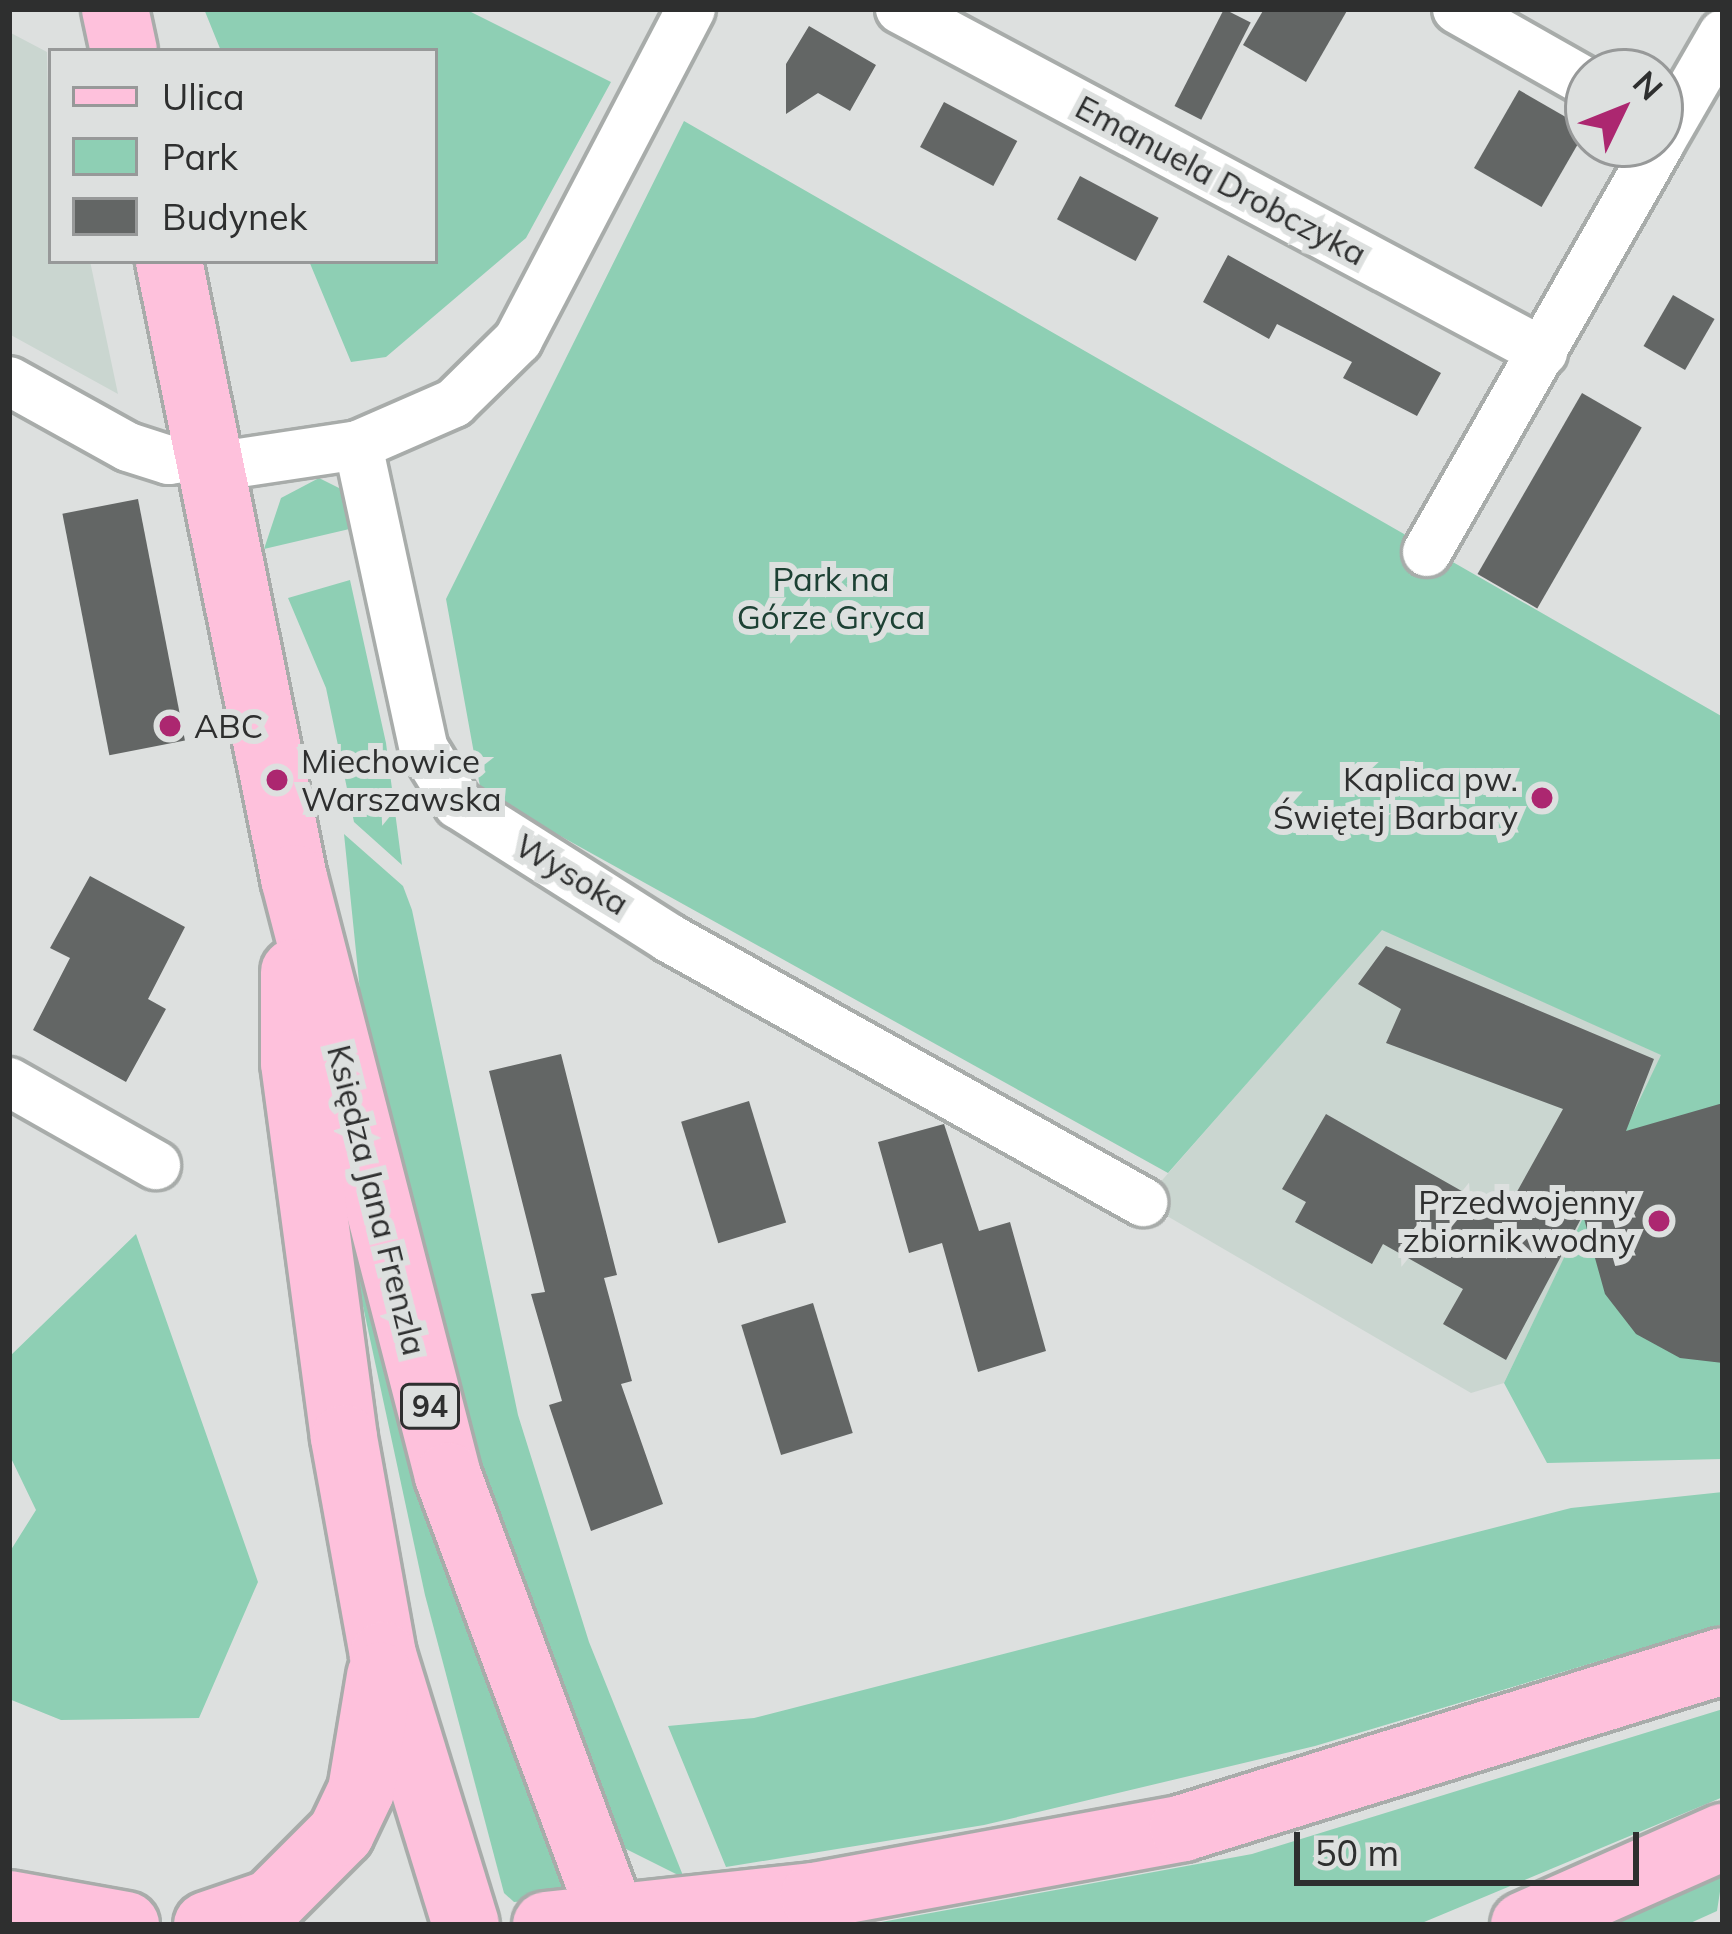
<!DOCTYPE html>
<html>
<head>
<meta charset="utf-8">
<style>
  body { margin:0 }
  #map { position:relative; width:1732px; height:1934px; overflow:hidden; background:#dde0df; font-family:Mulish,sans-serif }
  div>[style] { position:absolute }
  .built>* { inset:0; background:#cad6d0 }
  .green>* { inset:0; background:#8ecfb4 }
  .building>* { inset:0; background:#636665; transform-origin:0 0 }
  .roads { filter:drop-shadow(3px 0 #a8acaa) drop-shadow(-3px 0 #a8acaa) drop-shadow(0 3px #a8acaa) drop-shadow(0 -3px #a8acaa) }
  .street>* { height:48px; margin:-24px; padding:0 24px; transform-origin:24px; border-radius:24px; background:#fff }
  .primary>* { height:66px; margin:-33px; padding:0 33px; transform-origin:33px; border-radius:33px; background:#fec1dc }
  .dots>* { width:33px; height:33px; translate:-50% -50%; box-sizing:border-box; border:6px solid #dde0df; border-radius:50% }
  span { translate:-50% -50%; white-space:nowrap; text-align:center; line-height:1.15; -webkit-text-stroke:12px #dde0df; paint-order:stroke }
  .shield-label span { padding:3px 9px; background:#dde0df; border:3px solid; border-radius:9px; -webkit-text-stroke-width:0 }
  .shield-label { font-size:30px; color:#2e2f2f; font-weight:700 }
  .street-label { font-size:33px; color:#2e2f2f }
  .park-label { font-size:33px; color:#1d4134 }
  .poi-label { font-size:33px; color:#2e2f2f }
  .left { translate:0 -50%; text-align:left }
  .right { translate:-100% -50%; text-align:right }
  .frame { position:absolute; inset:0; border:12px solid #2e2f2f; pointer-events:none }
  .legend { position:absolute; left:48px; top:48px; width:390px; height:216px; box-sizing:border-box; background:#dde0df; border:3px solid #979999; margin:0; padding:15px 21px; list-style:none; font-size:36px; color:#2e2f2f }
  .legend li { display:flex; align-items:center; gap:24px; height:60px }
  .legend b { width:60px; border:3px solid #979999 }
  .north { position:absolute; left:1564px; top:48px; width:120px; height:120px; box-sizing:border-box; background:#dde0df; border:3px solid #979999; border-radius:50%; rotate:47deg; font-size:33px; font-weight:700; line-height:48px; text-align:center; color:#2e2f2f }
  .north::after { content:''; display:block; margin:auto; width:42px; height:54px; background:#ac2770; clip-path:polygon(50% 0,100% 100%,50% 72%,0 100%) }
  .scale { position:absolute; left:1294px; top:1832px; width:345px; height:54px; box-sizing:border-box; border:6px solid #2e2f2f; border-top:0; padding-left:15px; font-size:36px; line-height:42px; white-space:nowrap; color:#2e2f2f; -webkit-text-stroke:9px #dde0df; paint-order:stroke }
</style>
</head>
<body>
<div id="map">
  <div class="built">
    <div style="clip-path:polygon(9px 32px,47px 52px,51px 261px,90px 261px,118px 394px,9px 334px)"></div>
    <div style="clip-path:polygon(1382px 929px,1662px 1055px,1504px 1383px,1471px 1393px,1143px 1202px)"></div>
  </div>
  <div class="green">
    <div style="clip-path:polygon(204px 9px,465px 9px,611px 82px,526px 238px,386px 357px,351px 362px,309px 261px,435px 261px,435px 51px,221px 51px)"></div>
    <div style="clip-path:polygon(684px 121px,1723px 717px,1723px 1459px,1547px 1463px,1504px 1383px,1661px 1055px,1382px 930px,1168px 1173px,481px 792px,446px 599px)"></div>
    <div style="clip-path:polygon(319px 478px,347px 492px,358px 527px,264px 549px,281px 498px)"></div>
    <div style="clip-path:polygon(350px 580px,386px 743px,402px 865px,354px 822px,326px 688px,288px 598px)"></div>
    <div style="clip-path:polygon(344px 834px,403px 886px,412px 910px,518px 1415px,589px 1642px,684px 1878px,620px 1846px,444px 1373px,365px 1040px)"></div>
    <div style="clip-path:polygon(314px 1078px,570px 1898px,514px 1902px,504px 1893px,425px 1595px)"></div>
    <div style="clip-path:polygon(136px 1234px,258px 1582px,199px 1718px,61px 1720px,9px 1699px,9px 1553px,36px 1510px,9px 1454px,9px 1357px)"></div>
    <div style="clip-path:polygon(1723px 1492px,1723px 1624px,1315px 1746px,984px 1825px,726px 1867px,668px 1726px,754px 1718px,1571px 1508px)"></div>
    <div style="clip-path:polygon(1723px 1709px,1723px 1797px,1417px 1925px,865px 1925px,1252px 1854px)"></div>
    <div style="clip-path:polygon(1723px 1872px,1717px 1911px,1686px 1925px,1611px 1925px)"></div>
  </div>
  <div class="building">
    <div style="left:1224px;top:9px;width:30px;height:109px;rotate:27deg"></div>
    <div style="clip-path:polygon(1264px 9px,1348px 9px,1306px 82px,1243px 45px)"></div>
    <div style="clip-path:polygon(809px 26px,876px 65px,850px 111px,818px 93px,786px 114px,786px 64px)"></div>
    <div style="left:1519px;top:90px;width:78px;height:90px;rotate:30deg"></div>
    <div style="left:944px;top:102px;width:83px;height:51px;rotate:28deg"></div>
    <div style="left:1080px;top:176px;width:89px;height:49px;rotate:28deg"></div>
    <div style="clip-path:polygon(1228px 255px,1441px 373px,1417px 416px,1343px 378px,1352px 362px,1277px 324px,1269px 339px,1203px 302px)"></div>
    <div style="left:1673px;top:295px;width:48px;height:59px;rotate:30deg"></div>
    <div style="left:1582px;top:393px;width:69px;height:209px;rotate:30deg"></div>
    <div style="left:138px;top:499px;width:246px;height:77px;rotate:79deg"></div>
    <div style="clip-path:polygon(90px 876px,185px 927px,148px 999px,166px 1009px,126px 1082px,33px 1030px,70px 958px,50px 948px)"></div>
    <div style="clip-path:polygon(1386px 946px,1654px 1059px,1626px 1131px,1723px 1103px,1723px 1363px,1680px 1358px,1636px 1334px,1605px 1294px,1583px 1215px,1506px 1360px,1443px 1324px,1463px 1289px,1383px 1244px,1372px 1264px,1295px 1222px,1306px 1202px,1282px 1189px,1326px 1114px,1504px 1215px,1563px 1109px,1386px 1043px,1401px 1009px,1358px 984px)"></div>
    <div style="clip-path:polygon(561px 1054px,617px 1275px,604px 1278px,632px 1381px,621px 1384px,663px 1504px,591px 1531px,549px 1405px,562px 1401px,531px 1294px,545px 1292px,489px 1071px)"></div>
    <div style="left:749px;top:1101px;width:127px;height:71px;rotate:73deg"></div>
    <div style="clip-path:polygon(944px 1124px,979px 1231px,1010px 1222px,1046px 1351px,978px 1372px,942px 1243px,909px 1253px,878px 1142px)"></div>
    <div style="left:813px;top:1303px;width:136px;height:75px;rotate:73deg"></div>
  </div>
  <div class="roads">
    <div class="street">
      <div style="left:900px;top:9px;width:729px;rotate:28.08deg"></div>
      <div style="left:1457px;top:9px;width:150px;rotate:29.5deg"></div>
      <div style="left:1660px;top:143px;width:126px;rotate:-60deg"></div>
      <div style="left:9px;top:381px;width:136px;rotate:29deg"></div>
      <div style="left:128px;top:447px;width:43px;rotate:17.6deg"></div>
      <div style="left:169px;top:460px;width:42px;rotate:-8.1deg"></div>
      <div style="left:358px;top:445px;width:105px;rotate:-23.6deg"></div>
      <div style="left:454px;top:403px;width:90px;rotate:-44.5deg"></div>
      <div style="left:518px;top:340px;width:373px;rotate:-62.4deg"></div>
      <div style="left:213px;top:467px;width:147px;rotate:-8.6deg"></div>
      <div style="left:358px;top:445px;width:311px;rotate:77.8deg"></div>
      <div style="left:424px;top:749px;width:65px;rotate:58.3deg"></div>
      <div style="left:458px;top:804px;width:250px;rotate:32.4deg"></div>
      <div style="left:669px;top:938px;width:543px;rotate:29.12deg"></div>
      <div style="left:1427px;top:552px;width:470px;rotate:-60.3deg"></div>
      <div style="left:9px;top:1082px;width:169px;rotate:29.5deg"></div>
    </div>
    <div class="primary">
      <div style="left:115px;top:9px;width:43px;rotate:77.9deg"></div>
      <div style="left:169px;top:261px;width:630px;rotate:78.55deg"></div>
      <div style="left:294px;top:878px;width:618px;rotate:75.56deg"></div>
      <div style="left:448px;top:1476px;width:479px;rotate:69.6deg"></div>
      <div style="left:294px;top:972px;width:91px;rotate:90deg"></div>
      <div style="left:294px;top:1063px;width:378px;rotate:82.4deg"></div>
      <div style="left:344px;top:1438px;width:220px;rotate:79.8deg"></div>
      <div style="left:383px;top:1655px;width:282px;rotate:72.9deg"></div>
      <div style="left:9px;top:1904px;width:119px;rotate:10.2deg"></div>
      <div style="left:207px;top:1925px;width:68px;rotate:-19deg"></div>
      <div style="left:271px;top:1903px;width:99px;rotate:-45deg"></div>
      <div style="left:341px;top:1833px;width:47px;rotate:-64.5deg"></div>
      <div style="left:361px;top:1791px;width:117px;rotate:-80.6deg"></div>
      <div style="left:546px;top:1925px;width:270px;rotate:-6.2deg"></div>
      <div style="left:814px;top:1896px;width:375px;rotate:-10.4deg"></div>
      <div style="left:1183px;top:1828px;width:565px;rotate:-17.18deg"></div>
      <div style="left:1524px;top:1925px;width:218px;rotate:-23.9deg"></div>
    </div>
  </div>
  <div class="dots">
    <div style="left:170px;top:726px;background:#ac2770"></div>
    <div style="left:277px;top:780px;background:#ac2770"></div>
    <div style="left:1542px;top:798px;background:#ac2770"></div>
    <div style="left:1659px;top:1221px;background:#ac2770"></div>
  </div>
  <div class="shield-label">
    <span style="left:430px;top:1406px">94</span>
  </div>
  <div class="street-label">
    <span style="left:1221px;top:180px;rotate:28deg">Emanuela Drobczyka</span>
    <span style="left:572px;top:874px;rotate:31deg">Wysoka</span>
    <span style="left:377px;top:1200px;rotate:76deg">Księdza Jana Frenzla</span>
  </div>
  <div class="park-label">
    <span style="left:831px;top:598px">Park na<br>Górze Gryca</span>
  </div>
  <div class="poi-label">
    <span class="left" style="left:194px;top:726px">ABC</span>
    <span class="left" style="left:301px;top:780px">Miechowice<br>Warszawska</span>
    <span class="right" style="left:1518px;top:798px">Kaplica pw.<br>Świętej Barbary</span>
    <span class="right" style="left:1635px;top:1221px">Przedwojenny<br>zbiornik wodny</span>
  </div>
  <div class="frame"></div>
  <ul class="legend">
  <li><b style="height:15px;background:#fec1dc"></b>Ulica</li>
  <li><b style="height:33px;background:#8ecfb4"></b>Park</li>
  <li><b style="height:33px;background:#636665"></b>Budynek</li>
  </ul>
  <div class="north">N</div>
  <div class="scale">50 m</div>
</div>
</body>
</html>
